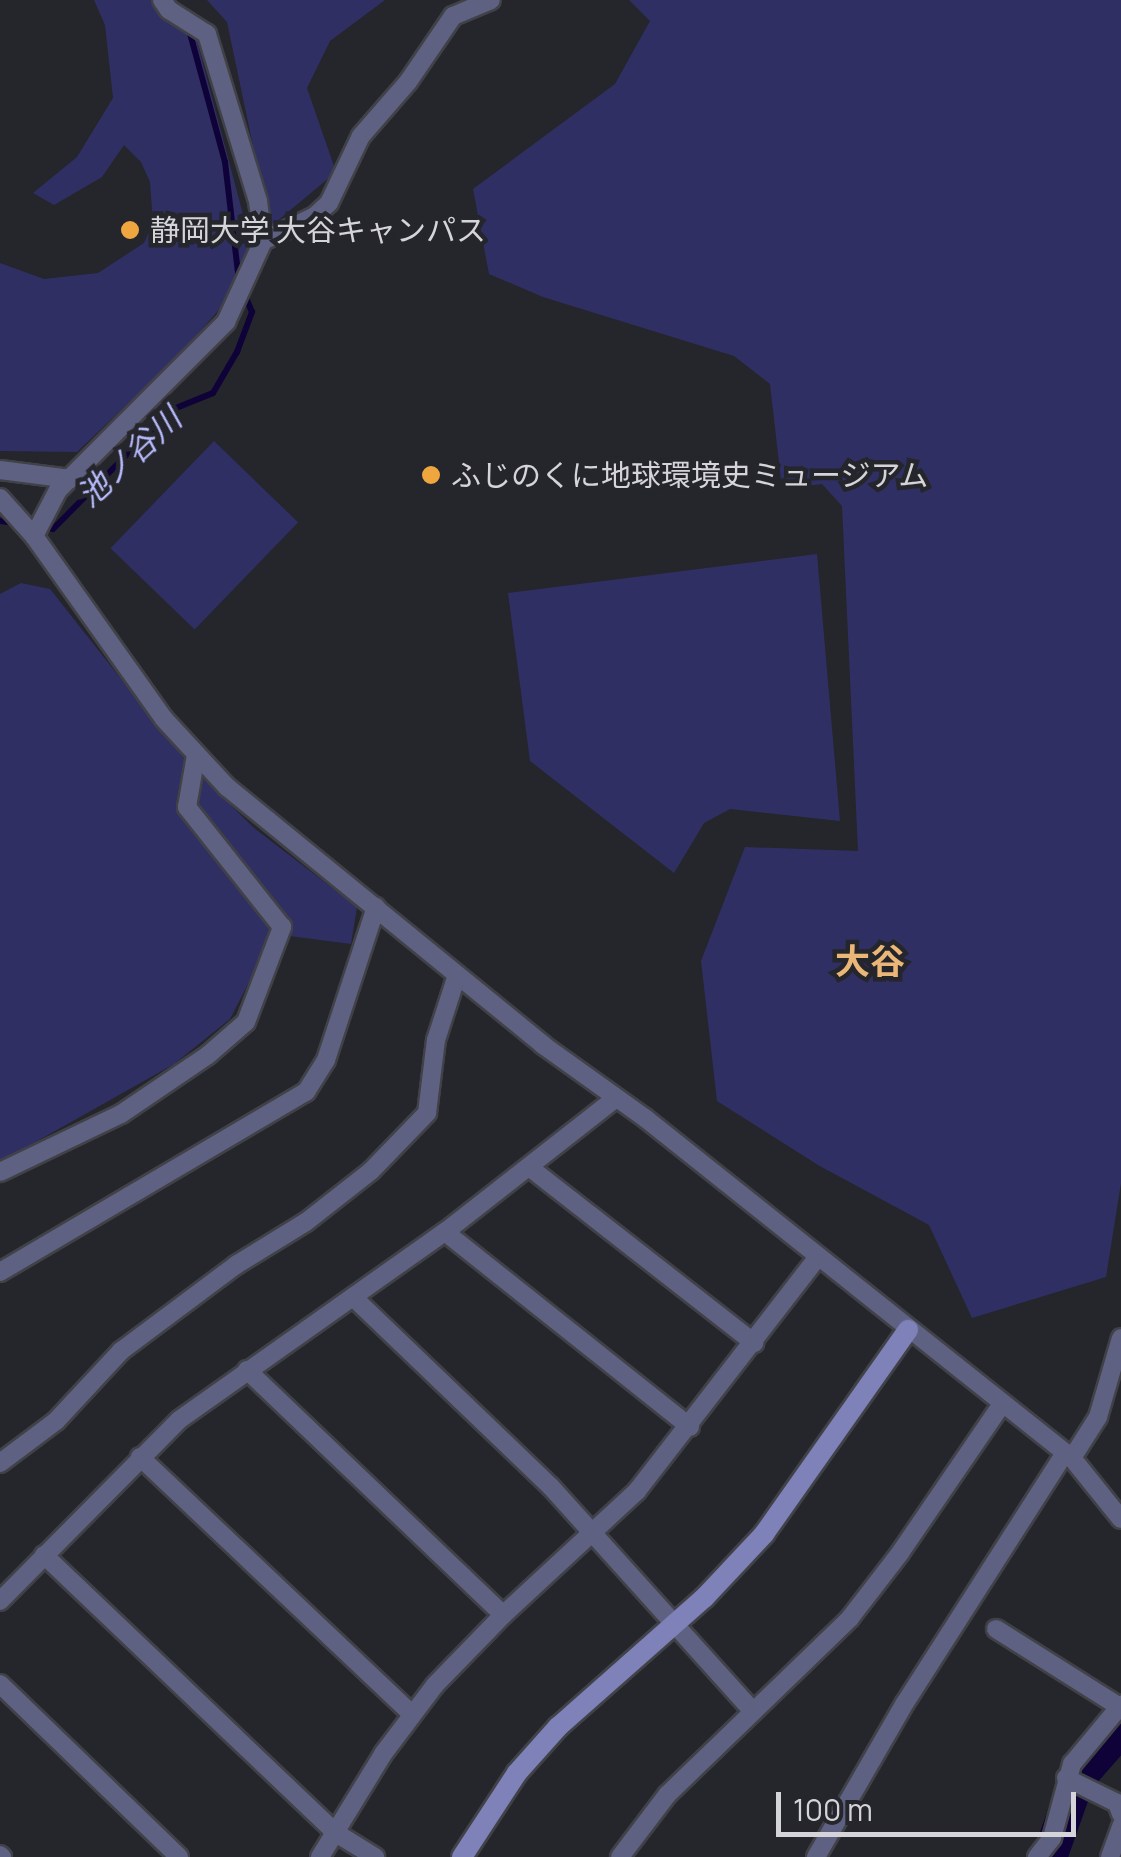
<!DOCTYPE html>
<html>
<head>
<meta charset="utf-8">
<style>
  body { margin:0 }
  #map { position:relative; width:1121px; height:1857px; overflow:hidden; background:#25252c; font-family:Manrope,"Noto Sans JP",sans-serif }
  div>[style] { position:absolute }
  .green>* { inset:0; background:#302f63; transform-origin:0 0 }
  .stream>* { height:6px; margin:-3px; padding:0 3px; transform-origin:3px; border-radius:3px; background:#0e0239 }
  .river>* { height:35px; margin:-17.5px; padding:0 17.5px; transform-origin:17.5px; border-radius:17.5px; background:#0e0239 }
  .roads { filter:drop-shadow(2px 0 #414148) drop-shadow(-2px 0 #414148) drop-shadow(0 2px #414148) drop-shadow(0 -2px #414148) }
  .street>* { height:18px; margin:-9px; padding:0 9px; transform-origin:9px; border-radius:9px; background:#5f6183 }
  .secondary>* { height:20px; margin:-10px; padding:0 10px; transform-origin:10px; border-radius:10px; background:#7e82b8 }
  .dots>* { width:28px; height:28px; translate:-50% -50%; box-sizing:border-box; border:5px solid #25252c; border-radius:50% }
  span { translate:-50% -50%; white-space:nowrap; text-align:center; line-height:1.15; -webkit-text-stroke:9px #25252c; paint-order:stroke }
  .poi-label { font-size:30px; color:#d4d4d9 }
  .left { translate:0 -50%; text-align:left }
  .water-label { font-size:32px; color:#b7bbfc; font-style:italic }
  .quarter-label { font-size:35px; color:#ebb778; font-weight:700 }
  .scale { position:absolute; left:776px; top:1792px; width:300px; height:45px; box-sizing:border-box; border:5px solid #d4d4d9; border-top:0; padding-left:12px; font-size:30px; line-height:35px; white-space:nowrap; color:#d4d4d9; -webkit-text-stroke:8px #25252c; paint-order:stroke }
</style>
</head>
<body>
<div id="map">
  <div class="green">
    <div style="clip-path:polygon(94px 0,156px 0,165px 18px,197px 41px,249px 237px,246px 279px,182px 352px,77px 452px,0 451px,0 263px,44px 279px,98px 273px,144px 243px,153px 223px,150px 182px,141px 162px,124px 145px,102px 177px,54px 205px,33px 193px,77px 157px,113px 98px,105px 25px)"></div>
    <div style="clip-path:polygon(207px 0,385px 0,330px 41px,307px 88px,336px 172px,270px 227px,227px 22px)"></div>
    <div style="clip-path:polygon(629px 0,1121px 0,1121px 1183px,1106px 1277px,972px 1318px,929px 1225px,818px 1165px,717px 1101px,701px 961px,745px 847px,858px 851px,842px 506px,822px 484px,782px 489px,770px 384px,734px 356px,543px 297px,489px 274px,473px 189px,615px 84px,650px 21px)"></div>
    <div style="left:214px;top:441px;width:117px;height:149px;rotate:44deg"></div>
    <div style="clip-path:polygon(817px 554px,840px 821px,730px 809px,704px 823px,674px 873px,530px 761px,508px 593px)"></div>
    <div style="clip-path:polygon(21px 583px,50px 589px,186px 761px,254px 828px,357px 907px,351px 944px,274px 934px,230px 1019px,174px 1064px,0 1162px,0 594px)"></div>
  </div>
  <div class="stream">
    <div style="left:188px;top:26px;width:141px;rotate:74.8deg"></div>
    <div style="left:225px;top:162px;width:121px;rotate:83.3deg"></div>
    <div style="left:0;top:521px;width:17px;rotate:7deg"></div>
    <div style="left:39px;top:526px;width:14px;rotate:12deg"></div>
    <div style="left:53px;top:529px;width:168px;rotate:-45.2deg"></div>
    <div style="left:171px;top:410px;width:45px;rotate:-22deg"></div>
    <div style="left:213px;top:393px;width:48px;rotate:-59.7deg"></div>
    <div style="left:237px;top:352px;width:43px;rotate:-69.4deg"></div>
    <div style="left:252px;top:312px;width:21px;rotate:-113deg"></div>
  </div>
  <div class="river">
    <div style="left:1049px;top:1857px;width:84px;rotate:-70.5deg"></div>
    <div style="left:1077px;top:1778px;width:67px;rotate:-48.7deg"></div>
  </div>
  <div class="roads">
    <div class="street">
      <div style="left:263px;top:241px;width:58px;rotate:-25.7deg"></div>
      <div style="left:315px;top:216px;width:19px;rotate:-43deg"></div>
      <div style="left:329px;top:203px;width:74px;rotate:-64.5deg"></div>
      <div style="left:361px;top:136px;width:72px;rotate:-49deg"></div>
      <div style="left:408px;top:82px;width:80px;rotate:-55.7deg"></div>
      <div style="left:453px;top:16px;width:41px;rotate:-22.8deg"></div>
      <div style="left:0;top:470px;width:71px;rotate:7.3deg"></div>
      <div style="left:0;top:498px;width:51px;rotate:48.2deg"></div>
      <div style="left:34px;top:536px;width:224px;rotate:54.6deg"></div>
      <div style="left:164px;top:719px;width:93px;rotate:47.2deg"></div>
      <div style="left:227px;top:787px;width:408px;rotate:39.2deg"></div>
      <div style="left:543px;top:1045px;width:125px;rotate:35.6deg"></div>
      <div style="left:645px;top:1118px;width:546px;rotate:38.53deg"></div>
      <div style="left:1072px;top:1458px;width:78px;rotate:51.2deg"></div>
      <div style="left:34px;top:536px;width:52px;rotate:-62.4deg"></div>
      <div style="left:58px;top:490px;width:238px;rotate:-45deg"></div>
      <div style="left:226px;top:322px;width:89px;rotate:-65.4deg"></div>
      <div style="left:263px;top:241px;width:40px;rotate:-97.1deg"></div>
      <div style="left:258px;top:201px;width:175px;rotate:-107deg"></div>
      <div style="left:207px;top:34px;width:45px;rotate:-147.7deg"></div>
      <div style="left:169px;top:10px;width:12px;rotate:-125deg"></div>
      <div style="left:529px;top:1167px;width:286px;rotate:38deg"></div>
      <div style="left:0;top:1172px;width:134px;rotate:-25.6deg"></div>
      <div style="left:121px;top:1114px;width:105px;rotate:-34.1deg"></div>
      <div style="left:208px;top:1055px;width:50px;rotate:-41deg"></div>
      <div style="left:246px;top:1022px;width:102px;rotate:-69.2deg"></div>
      <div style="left:282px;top:927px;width:153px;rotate:-128.4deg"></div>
      <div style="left:187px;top:807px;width:53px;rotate:-80.2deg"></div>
      <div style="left:445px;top:1232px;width:313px;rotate:38.5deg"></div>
      <div style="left:0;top:1272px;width:355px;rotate:-30.5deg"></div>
      <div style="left:306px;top:1092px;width:38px;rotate:-58deg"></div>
      <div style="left:326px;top:1060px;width:161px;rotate:-71.9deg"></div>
      <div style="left:353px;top:1297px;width:274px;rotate:43.8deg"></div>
      <div style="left:551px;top:1487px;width:302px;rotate:48deg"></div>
      <div style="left:247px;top:1370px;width:354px;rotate:43.7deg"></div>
      <div style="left:140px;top:1457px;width:374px;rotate:43.4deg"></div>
      <div style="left:1072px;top:1458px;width:49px;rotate:-57.6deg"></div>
      <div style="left:1098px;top:1417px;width:82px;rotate:-73.8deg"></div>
      <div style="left:0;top:1463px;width:70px;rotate:-36.9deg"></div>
      <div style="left:56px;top:1421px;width:96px;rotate:-47.1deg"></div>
      <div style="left:121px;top:1351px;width:144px;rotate:-36.8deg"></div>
      <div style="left:236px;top:1265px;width:82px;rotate:-31.6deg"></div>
      <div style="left:306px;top:1222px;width:83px;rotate:-38.1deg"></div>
      <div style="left:371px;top:1171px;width:81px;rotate:-46deg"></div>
      <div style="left:427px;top:1113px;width:74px;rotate:-83deg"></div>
      <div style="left:436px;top:1040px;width:68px;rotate:-72.1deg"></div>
      <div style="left:44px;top:1555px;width:403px;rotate:43.6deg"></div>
      <div style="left:336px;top:1833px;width:46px;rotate:31.6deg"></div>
      <div style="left:0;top:1601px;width:255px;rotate:-45.3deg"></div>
      <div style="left:179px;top:1420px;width:326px;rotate:-35.3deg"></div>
      <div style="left:445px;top:1232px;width:217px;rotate:-38.1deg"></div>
      <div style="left:996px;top:1629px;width:146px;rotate:32.2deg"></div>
      <div style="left:0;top:1684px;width:249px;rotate:44deg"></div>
      <div style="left:1066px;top:1778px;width:57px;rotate:26.1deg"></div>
      <div style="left:1117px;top:1803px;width:12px;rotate:70deg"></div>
      <div style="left:0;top:1855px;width:3px;rotate:45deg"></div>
      <div style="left:320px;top:1857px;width:121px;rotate:-58.5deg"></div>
      <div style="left:383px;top:1754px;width:86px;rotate:-53deg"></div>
      <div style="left:435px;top:1685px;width:98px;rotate:-45.8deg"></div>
      <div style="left:503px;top:1615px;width:183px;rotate:-42.8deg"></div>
      <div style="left:637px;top:1491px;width:294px;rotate:-52.3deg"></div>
      <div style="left:620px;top:1857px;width:78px;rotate:-52.8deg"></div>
      <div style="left:667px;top:1795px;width:255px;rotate:-44deg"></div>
      <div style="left:850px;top:1618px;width:82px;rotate:-52.4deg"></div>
      <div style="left:900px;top:1553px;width:181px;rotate:-55.6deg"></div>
      <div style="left:816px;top:1857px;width:178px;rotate:-60deg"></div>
      <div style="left:905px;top:1703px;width:295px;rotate:-57.4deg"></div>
      <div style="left:1037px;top:1857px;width:24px;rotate:-52deg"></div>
      <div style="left:1052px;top:1838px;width:77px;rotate:-74.9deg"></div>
      <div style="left:1072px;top:1764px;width:77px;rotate:-50.3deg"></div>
      <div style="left:1110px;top:1857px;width:33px;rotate:-70deg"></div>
    </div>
    <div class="secondary">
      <div style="left:462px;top:1857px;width:100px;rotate:-56.8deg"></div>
      <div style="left:517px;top:1773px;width:62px;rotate:-48.3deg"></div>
      <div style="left:558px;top:1727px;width:195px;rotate:-41.5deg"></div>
      <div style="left:704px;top:1598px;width:88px;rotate:-46.8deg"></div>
      <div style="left:764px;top:1534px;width:250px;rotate:-54.8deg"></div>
    </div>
  </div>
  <div class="dots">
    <div style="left:130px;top:230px;background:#f0a63f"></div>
    <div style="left:431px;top:475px;background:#f0a63f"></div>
  </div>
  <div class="poi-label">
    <span class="left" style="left:150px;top:230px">静岡大学 大谷キャンパス</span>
    <span class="left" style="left:451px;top:475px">ふじのくに地球環境史ミュージアム</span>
  </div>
  <div class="water-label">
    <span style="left:129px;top:457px;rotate:-43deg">池ノ谷川</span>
  </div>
  <div class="quarter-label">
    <span style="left:870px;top:961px">大谷</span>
  </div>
  <div class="scale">100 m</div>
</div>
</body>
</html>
